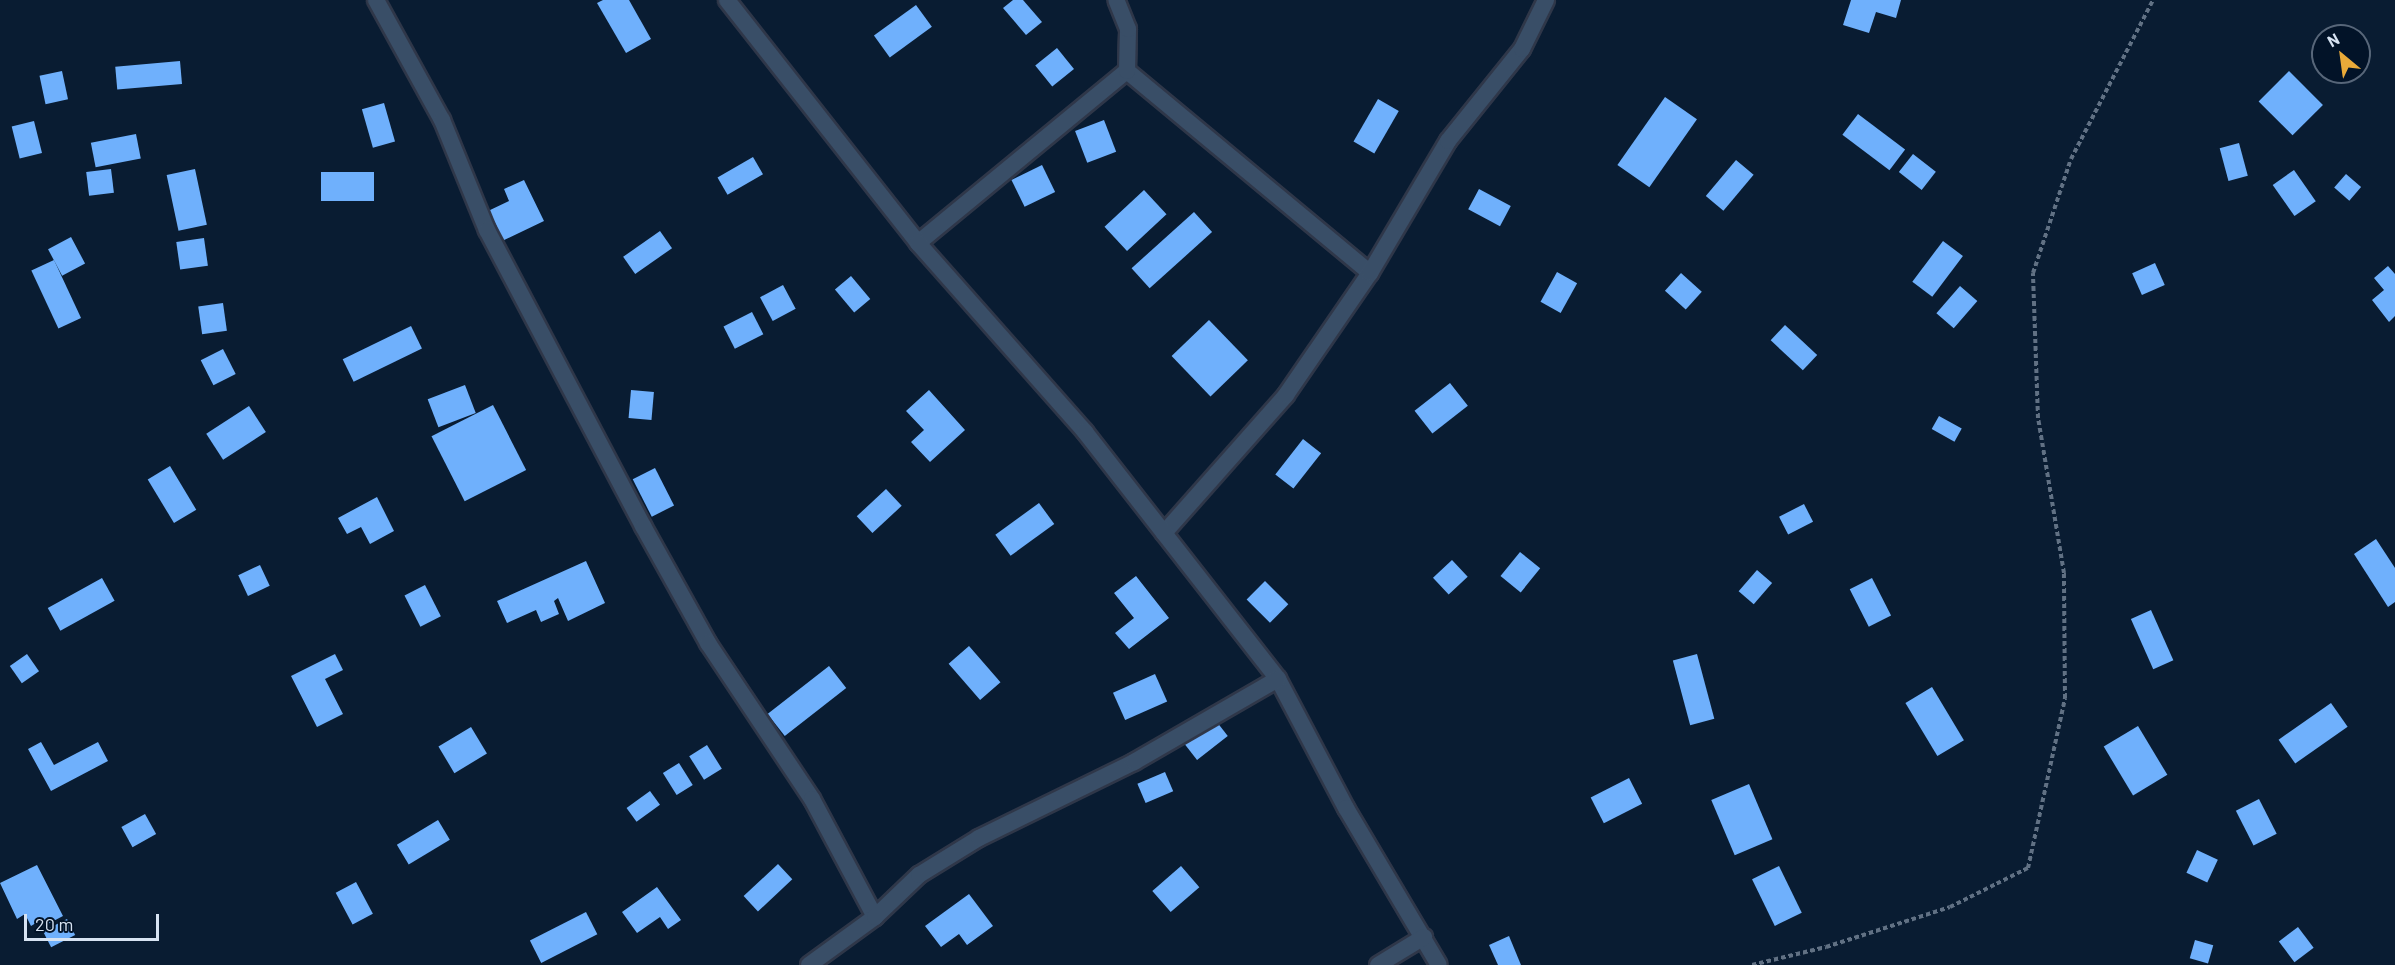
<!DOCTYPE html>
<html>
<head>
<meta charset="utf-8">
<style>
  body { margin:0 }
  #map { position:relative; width:2395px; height:965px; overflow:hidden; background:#091c32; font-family:Barlow,sans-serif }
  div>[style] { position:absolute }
  .building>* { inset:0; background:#6fb0fc; transform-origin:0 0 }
  .path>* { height:4px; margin-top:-2px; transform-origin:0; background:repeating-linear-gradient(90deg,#617184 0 4.5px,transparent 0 7.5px) }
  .roads { filter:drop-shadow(2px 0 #2f3749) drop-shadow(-2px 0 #2f3749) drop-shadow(0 2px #2f3749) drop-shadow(0 -2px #2f3749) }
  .service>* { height:16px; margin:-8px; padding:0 8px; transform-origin:8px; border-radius:8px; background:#394e67 }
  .minor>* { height:16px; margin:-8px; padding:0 8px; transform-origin:8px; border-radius:8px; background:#394e67 }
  span { translate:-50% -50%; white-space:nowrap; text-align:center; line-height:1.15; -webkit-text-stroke:6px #021328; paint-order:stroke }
  .north { position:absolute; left:2311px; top:24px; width:60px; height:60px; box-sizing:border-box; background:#021328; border:2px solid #576679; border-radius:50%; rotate:331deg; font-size:16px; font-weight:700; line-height:24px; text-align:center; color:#d7e3f2 }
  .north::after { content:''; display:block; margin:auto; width:21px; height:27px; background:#eaaa39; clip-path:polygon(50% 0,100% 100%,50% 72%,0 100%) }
  .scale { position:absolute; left:24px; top:914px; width:135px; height:27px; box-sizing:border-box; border:3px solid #d7e3f2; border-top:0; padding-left:8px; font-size:18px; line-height:21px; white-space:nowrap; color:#d7e3f2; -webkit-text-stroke:4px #021328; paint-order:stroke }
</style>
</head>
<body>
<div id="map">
  <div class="building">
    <div style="clip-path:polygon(603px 0,629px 0,651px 39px,626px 53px,597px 3px)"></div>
    <div style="clip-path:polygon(1013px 0,1023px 0,1042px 22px,1026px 35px,1003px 8px)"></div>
    <div style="clip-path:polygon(1851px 0,1901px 0,1896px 18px,1876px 12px,1869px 33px,1843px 25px)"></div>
    <div style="left:916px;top:5px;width:27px;height:52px;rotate:54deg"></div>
    <div style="left:1057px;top:48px;width:27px;height:28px;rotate:51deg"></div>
    <div style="left:180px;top:61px;width:23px;height:65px;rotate:85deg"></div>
    <div style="left:62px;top:71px;width:29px;height:23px;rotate:78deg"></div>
    <div style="left:2289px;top:71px;width:48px;height:43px;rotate:45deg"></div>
    <div style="left:1665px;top:97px;width:39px;height:83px;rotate:35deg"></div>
    <div style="left:1378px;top:99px;width:24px;height:49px;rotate:30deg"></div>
    <div style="left:384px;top:103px;width:40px;height:23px;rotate:74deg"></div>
    <div style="left:1858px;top:114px;width:59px;height:26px;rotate:37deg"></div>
    <div style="left:1104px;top:120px;width:34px;height:31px;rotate:69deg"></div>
    <div style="left:34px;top:121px;width:33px;height:23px;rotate:76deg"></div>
    <div style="left:136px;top:134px;width:25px;height:46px;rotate:79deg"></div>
    <div style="left:2239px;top:143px;width:34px;height:20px;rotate:75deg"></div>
    <div style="left:1913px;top:154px;width:29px;height:23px;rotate:38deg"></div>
    <div style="left:753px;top:157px;width:20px;height:41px;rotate:60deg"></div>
    <div style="left:1736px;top:160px;width:23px;height:47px;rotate:40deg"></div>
    <div style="left:1042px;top:165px;width:30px;height:34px;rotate:64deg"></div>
    <div style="left:111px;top:169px;width:24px;height:25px;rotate:83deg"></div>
    <div style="left:195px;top:169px;width:57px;height:29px;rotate:78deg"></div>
    <div style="left:2294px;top:170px;width:38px;height:26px;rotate:55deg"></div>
    <div style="left:321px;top:172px;width:53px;height:29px"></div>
    <div style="left:2346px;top:174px;width:20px;height:18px;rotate:41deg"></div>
    <div style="clip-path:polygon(524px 180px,544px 221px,502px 241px,488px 211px,509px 201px,504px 189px)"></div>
    <div style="left:1479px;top:189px;width:36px;height:23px;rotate:28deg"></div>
    <div style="left:1144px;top:190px;width:33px;height:54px;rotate:47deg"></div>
    <div style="left:1194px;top:212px;width:27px;height:84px;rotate:48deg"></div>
    <div style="left:660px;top:231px;width:21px;height:45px;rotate:55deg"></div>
    <div style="left:71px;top:237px;width:30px;height:26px;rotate:62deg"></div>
    <div style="left:204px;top:238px;width:28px;height:28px;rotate:82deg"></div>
    <div style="left:1943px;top:241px;width:25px;height:51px;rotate:37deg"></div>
    <div style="left:54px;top:260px;width:64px;height:25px;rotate:65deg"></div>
    <div style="left:2155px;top:263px;width:24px;height:25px;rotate:66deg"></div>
    <div style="clip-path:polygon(2388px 266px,2395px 274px,2395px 316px,2389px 322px,2372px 300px,2384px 290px,2374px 278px)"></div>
    <div style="left:1557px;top:272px;width:23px;height:34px;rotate:29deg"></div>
    <div style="left:1681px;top:273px;width:28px;height:24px;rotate:42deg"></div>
    <div style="left:851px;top:276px;width:30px;height:21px;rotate:50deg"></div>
    <div style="left:783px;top:285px;width:27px;height:26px;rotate:62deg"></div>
    <div style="left:1960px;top:286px;width:23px;height:36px;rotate:41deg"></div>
    <div style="left:223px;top:303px;width:28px;height:25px;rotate:82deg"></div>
    <div style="left:752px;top:312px;width:25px;height:32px;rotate:63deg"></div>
    <div style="left:1209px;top:320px;width:56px;height:52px;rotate:46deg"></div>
    <div style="left:1785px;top:325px;width:44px;height:21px;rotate:43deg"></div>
    <div style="left:411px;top:326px;width:25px;height:76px;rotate:64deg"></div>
    <div style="left:223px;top:349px;width:28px;height:25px;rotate:63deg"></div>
    <div style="left:1450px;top:383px;width:29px;height:45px;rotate:52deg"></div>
    <div style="left:465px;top:385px;width:30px;height:40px;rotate:69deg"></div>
    <div style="left:631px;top:390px;width:23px;height:28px;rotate:5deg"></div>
    <div style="clip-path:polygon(929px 390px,965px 430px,930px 462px,911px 442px,924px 430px,906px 411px)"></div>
    <div style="left:493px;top:405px;width:73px;height:69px;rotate:63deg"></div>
    <div style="left:249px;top:406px;width:31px;height:51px;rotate:57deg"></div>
    <div style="left:1939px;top:416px;width:26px;height:15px;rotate:29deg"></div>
    <div style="left:1303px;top:439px;width:23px;height:45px;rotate:38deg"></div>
    <div style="left:170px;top:466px;width:51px;height:26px;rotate:59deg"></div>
    <div style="left:655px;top:468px;width:42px;height:25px;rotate:63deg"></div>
    <div style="left:886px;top:489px;width:23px;height:40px;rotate:47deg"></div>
    <div style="clip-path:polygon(377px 497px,394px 531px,370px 544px,361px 527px,347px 534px,338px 518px)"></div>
    <div style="left:1039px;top:503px;width:26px;height:54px;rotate:54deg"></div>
    <div style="left:1804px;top:504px;width:20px;height:28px;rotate:63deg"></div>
    <div style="clip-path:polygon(2376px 539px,2395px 568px,2395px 602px,2388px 607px,2354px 554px)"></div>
    <div style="left:1520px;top:552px;width:26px;height:31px;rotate:39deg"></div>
    <div style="left:1452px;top:560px;width:23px;height:26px;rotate:47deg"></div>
    <div style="clip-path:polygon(586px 561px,605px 603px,568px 621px,558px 598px,554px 601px,559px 614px,541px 622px,536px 610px,507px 623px,497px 601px)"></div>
    <div style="left:260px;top:565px;width:23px;height:24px;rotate:65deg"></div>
    <div style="left:1757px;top:570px;width:20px;height:28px;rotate:41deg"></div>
    <div style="clip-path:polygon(1136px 576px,1169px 618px,1129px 649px,1115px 633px,1134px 618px,1114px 593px)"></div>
    <div style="left:102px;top:578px;width:26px;height:62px;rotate:61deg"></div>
    <div style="left:1872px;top:578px;width:42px;height:25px;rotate:63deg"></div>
    <div style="left:1265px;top:581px;width:33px;height:26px;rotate:45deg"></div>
    <div style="left:425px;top:585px;width:35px;height:23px;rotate:63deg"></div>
    <div style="left:2151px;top:610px;width:55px;height:22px;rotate:66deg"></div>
    <div style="left:969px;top:646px;width:48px;height:27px;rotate:49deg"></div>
    <div style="left:27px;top:654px;width:21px;height:21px;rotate:55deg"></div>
    <div style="clip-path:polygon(335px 654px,343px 670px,325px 679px,343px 714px,317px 727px,291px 676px)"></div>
    <div style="left:1697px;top:654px;width:67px;height:25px;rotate:75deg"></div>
    <div style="left:829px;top:666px;width:28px;height:78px;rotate:52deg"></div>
    <div style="left:1155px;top:674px;width:30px;height:46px;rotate:66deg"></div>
    <div style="left:1932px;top:687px;width:62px;height:31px;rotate:59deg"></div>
    <div style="left:2331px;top:703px;width:29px;height:64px;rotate:55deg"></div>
    <div style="left:1213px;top:717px;width:24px;height:39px;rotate:52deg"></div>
    <div style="left:2138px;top:726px;width:57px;height:40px;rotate:59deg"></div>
    <div style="left:471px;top:727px;width:31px;height:38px;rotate:59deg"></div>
    <div style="clip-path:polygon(41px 742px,54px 765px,98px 742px,108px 761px,51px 791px,28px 749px)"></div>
    <div style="left:707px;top:745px;width:28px;height:21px;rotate:58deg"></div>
    <div style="left:679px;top:763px;width:26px;height:19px;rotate:58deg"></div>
    <div style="left:1165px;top:772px;width:21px;height:30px;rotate:67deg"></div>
    <div style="left:1629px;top:778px;width:29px;height:43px;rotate:63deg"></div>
    <div style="left:1749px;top:784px;width:60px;height:41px;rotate:67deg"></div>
    <div style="left:650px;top:791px;width:17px;height:29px;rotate:54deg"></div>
    <div style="left:2259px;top:799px;width:39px;height:26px;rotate:63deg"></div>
    <div style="left:145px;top:814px;width:23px;height:27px;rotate:61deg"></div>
    <div style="left:438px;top:820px;width:23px;height:48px;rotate:59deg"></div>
    <div style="left:2197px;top:850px;width:23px;height:25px;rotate:25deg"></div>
    <div style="left:778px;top:864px;width:21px;height:47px;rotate:47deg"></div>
    <div style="clip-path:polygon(37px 865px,63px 916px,44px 926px,41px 920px,31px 926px,25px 914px,17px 919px,0 883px)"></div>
    <div style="left:1181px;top:866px;width:28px;height:38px;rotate:49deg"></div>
    <div style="left:1779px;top:866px;width:52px;height:30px;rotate:64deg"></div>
    <div style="left:356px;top:882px;width:36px;height:23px;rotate:62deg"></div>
    <div style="clip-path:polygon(657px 887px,681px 920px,668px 929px,660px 917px,637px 933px,622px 912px)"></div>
    <div style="clip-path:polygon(969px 894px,993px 926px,967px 945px,959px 934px,941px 947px,925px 926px)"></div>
    <div style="left:586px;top:912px;width:25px;height:63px;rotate:63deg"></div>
    <div style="left:67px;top:919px;width:18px;height:27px;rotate:63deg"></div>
    <div style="left:2298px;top:927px;width:26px;height:24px;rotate:53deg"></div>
    <div style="clip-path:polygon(1509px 936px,1521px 965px,1498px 965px,1489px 945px)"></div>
    <div style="left:2195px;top:940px;width:19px;height:19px;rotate:16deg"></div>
  </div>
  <div class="path">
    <div style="left:1752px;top:965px;width:76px;rotate:-13.7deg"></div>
    <div style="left:1826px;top:947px;width:130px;rotate:-17.9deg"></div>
    <div style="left:1950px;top:907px;width:87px;rotate:-26.6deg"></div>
    <div style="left:2028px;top:868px;width:174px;rotate:-77.7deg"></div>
    <div style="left:2065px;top:698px;width:125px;rotate:-90.5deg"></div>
    <div style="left:2064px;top:573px;width:157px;rotate:-99.5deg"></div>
    <div style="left:2038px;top:418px;width:145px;rotate:-92deg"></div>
    <div style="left:2033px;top:273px;width:120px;rotate:-71.6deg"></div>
    <div style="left:2071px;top:159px;width:179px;rotate:-62.7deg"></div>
  </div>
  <div class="roads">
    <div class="service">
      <div style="left:376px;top:0;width:137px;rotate:61.2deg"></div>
      <div style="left:442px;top:120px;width:119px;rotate:67.8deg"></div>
      <div style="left:487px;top:230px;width:335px;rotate:62.2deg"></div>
      <div style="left:643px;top:526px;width:134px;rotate:60.9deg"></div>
      <div style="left:708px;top:643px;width:187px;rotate:56.3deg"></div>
      <div style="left:812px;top:799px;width:134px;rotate:61.9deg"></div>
      <div style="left:1127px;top:71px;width:316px;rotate:39.7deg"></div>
      <div style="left:918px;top:243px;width:271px;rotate:-39.5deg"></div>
      <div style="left:1127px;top:71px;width:42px;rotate:-88.6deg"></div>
      <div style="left:1128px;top:29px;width:31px;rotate:-112deg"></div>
      <div style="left:1164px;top:533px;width:184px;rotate:-48.5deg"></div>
      <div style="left:1286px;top:395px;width:148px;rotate:-55.5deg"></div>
      <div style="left:1370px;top:273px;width:153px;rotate:-59.4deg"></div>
      <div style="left:1448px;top:141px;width:118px;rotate:-51.2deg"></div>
      <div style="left:1522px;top:49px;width:55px;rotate:-63.9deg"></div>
    </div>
    <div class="minor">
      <div style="left:727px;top:0;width:309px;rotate:51.8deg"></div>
      <div style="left:918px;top:243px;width:252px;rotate:48.5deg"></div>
      <div style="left:1085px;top:432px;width:313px;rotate:52deg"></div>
      <div style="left:1278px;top:679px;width:146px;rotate:62.2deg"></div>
      <div style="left:1346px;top:808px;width:182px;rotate:59.4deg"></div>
      <div style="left:809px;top:965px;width:82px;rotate:-36deg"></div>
      <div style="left:875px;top:917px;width:61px;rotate:-43.7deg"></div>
      <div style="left:919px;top:875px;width:70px;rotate:-31.7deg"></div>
      <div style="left:979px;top:838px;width:173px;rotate:-26.1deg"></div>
      <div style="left:1134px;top:762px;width:166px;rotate:-30deg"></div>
      <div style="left:1378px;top:965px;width:54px;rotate:-31.3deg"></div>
    </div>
  </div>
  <div class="north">N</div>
  <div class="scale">20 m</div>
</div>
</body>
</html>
